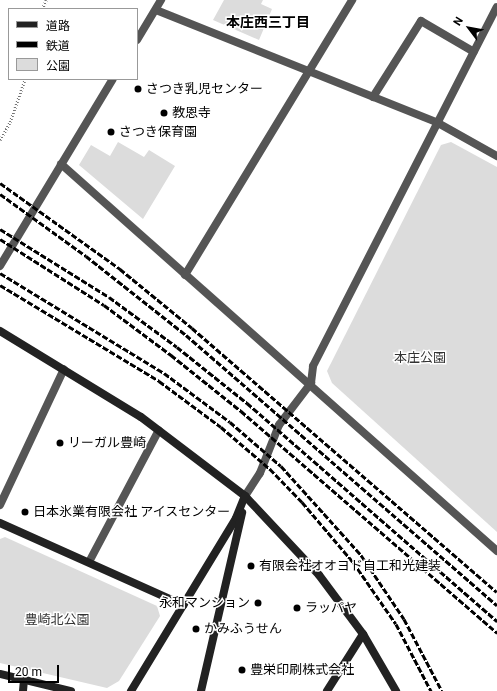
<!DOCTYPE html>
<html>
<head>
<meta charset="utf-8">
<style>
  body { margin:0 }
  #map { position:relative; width:497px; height:691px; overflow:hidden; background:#fff; font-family:Roboto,"Noto Sans JP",sans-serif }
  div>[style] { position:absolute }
  .green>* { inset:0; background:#dcdcdc }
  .path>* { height:2.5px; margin-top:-1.25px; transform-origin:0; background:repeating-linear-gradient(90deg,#777 0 1px,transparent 0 3px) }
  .lane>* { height:8px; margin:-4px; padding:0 4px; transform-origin:4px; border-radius:4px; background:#555 }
  .street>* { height:8px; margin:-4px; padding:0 4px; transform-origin:4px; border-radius:4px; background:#555 }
  .secondary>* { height:8px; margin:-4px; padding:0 4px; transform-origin:4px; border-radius:4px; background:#222 }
  .rail>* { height:3px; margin-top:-1.5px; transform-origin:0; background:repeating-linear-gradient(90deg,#000 0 6px,transparent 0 8px) }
  .dots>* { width:11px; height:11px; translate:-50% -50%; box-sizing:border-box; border:2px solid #fff; border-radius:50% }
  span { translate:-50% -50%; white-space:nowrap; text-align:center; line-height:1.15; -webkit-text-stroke:3px #fff; paint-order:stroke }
  .poi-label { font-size:13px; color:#000 }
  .left { translate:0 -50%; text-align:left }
  .right { translate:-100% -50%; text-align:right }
  .park-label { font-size:13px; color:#333 }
  .neighbourhood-label { font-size:14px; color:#000; font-weight:700 }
  .legend { position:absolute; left:8px; top:8px; width:130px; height:72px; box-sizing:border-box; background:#fff; border:1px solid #999; margin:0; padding:5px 7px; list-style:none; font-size:12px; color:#000 }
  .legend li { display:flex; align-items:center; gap:8px; height:20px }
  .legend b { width:20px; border:1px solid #999 }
  .north { position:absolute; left:449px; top:8px; width:40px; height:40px; -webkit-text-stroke:3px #fff; paint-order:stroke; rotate:302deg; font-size:11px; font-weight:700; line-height:16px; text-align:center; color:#000 }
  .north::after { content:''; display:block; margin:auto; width:14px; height:18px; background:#000; clip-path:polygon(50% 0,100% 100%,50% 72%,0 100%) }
  .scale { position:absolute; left:8px; top:665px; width:51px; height:18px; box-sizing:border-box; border:2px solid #000; border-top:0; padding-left:5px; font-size:12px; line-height:14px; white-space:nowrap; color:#000; -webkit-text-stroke:3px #fff; paint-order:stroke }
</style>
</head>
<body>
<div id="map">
  <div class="green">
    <div style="clip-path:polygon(224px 0,263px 0,261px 4px,272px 9px,259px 40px,213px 20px)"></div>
    <div style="clip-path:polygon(118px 142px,144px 157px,149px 150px,175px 166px,143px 219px,79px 165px,91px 145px,110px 156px)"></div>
    <div style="clip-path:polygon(451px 142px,497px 167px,497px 532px,332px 383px,327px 371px,441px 145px)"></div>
    <div style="clip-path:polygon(5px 537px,157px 606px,160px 616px,119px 681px,107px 688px,0 663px,0 539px)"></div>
  </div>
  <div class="path">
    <div style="left:42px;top:9px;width:10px;rotate:-66deg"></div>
    <div style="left:0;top:140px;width:21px;rotate:-61deg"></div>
    <div style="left:10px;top:122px;width:46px;rotate:-70.8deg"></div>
  </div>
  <div class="lane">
    <div style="left:373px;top:97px;width:90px;rotate:-57.7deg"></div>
    <div style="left:421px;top:21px;width:61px;rotate:30.3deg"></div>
  </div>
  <div class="street">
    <div style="left:156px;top:10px;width:304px;rotate:21.8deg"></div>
    <div style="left:438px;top:123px;width:68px;rotate:29.2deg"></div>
    <div style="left:137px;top:40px;width:47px;rotate:-59deg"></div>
    <div style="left:61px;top:164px;width:583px;rotate:41.59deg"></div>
    <div style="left:0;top:266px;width:218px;rotate:-58.9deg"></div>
    <div style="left:185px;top:275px;width:322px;rotate:-58.7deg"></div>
    <div style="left:245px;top:496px;width:27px;rotate:-57deg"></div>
    <div style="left:260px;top:473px;width:52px;rotate:-68.4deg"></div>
    <div style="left:279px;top:425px;width:53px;rotate:-52.7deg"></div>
    <div style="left:311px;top:383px;width:17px;rotate:-83deg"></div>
    <div style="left:313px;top:366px;width:403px;rotate:-62.9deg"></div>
    <div style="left:0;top:505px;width:150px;rotate:-64.8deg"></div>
    <div style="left:89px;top:562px;width:149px;rotate:-62.1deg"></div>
  </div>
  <div class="secondary">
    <div style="left:0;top:331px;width:165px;rotate:31.4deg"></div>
    <div style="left:141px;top:417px;width:131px;rotate:37.2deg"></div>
    <div style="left:245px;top:496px;width:108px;rotate:46.9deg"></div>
    <div style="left:319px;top:575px;width:74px;rotate:53.3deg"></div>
    <div style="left:363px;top:634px;width:66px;rotate:59.9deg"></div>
    <div style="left:0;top:523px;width:201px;rotate:24.1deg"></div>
    <div style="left:0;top:674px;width:73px;rotate:13.5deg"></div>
    <div style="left:23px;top:691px;width:11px;rotate:-85deg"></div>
    <div style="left:131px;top:691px;width:202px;rotate:-58.7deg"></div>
    <div style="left:236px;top:518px;width:24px;rotate:-68deg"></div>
    <div style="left:201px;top:691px;width:183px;rotate:-77deg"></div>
    <div style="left:327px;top:691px;width:67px;rotate:-57.7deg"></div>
  </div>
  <div class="rail">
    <div style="left:0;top:183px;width:148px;rotate:35.6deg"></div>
    <div style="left:120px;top:269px;width:93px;rotate:39.3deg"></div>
    <div style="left:192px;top:328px;width:403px;rotate:40.9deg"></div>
    <div style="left:0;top:194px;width:106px;rotate:35.8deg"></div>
    <div style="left:86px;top:256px;width:127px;rotate:38.3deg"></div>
    <div style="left:186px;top:335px;width:412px;rotate:41deg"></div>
    <div style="left:0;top:229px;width:128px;rotate:32deg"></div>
    <div style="left:109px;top:297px;width:84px;rotate:36.3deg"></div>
    <div style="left:177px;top:347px;width:90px;rotate:38.7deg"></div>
    <div style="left:247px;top:403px;width:332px;rotate:41.1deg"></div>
    <div style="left:0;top:239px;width:123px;rotate:32.4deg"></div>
    <div style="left:104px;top:305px;width:84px;rotate:36.7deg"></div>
    <div style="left:171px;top:355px;width:90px;rotate:38.7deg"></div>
    <div style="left:241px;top:411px;width:339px;rotate:40.9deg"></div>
    <div style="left:0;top:273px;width:192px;rotate:31.4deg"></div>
    <div style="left:164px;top:373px;width:82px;rotate:36.6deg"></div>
    <div style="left:230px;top:422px;width:67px;rotate:40.8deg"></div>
    <div style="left:281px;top:466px;width:120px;rotate:48deg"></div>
    <div style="left:361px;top:555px;width:77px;rotate:56.1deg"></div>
    <div style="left:404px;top:619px;width:81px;rotate:62.2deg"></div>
    <div style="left:0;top:285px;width:186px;rotate:31.1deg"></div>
    <div style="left:159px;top:381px;width:77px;rotate:36.6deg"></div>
    <div style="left:221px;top:427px;width:65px;rotate:40.6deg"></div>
    <div style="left:270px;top:469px;width:46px;rotate:45.9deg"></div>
    <div style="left:302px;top:502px;width:79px;rotate:49.6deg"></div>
    <div style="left:353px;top:562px;width:75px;rotate:55.3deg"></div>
    <div style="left:396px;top:624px;width:76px;rotate:62.4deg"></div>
  </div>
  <div class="dots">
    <div style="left:138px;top:89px;background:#000"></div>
    <div style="left:164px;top:113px;background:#000"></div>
    <div style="left:111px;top:132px;background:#000"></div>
    <div style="left:60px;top:443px;background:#000"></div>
    <div style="left:25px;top:512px;background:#000"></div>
    <div style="left:251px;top:566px;background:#000"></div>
    <div style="left:258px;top:603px;background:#000"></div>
    <div style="left:297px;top:608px;background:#000"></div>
    <div style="left:196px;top:629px;background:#000"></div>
    <div style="left:242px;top:670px;background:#000"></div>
  </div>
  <div class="poi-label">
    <span class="left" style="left:146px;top:89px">さつき乳児センター</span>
    <span class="left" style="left:172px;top:113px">教恩寺</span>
    <span class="left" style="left:119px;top:132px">さつき保育園</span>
    <span class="left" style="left:68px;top:443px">リーガル豊崎</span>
    <span class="left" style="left:33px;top:512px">日本氷業有限会社 アイスセンター</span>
    <span class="left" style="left:259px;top:566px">有限会社オオヨド自工和光建装</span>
    <span class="right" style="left:250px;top:603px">永和マンション</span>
    <span class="left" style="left:305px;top:608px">ラッパヤ</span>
    <span class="left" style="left:204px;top:629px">かみふうせん</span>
    <span class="left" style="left:250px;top:670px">豊栄印刷株式会社</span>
  </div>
  <div class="park-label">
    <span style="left:420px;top:358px">本庄公園</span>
    <span style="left:57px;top:620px">豊崎北公園</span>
  </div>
  <div class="neighbourhood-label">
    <span style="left:268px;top:22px">本庄西三丁目</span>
  </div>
  <ul class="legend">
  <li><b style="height:5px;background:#222"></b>道路</li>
  <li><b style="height:5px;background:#000"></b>鉄道</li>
  <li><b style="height:11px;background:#dcdcdc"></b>公園</li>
  </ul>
  <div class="north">N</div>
  <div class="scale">20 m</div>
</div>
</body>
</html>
